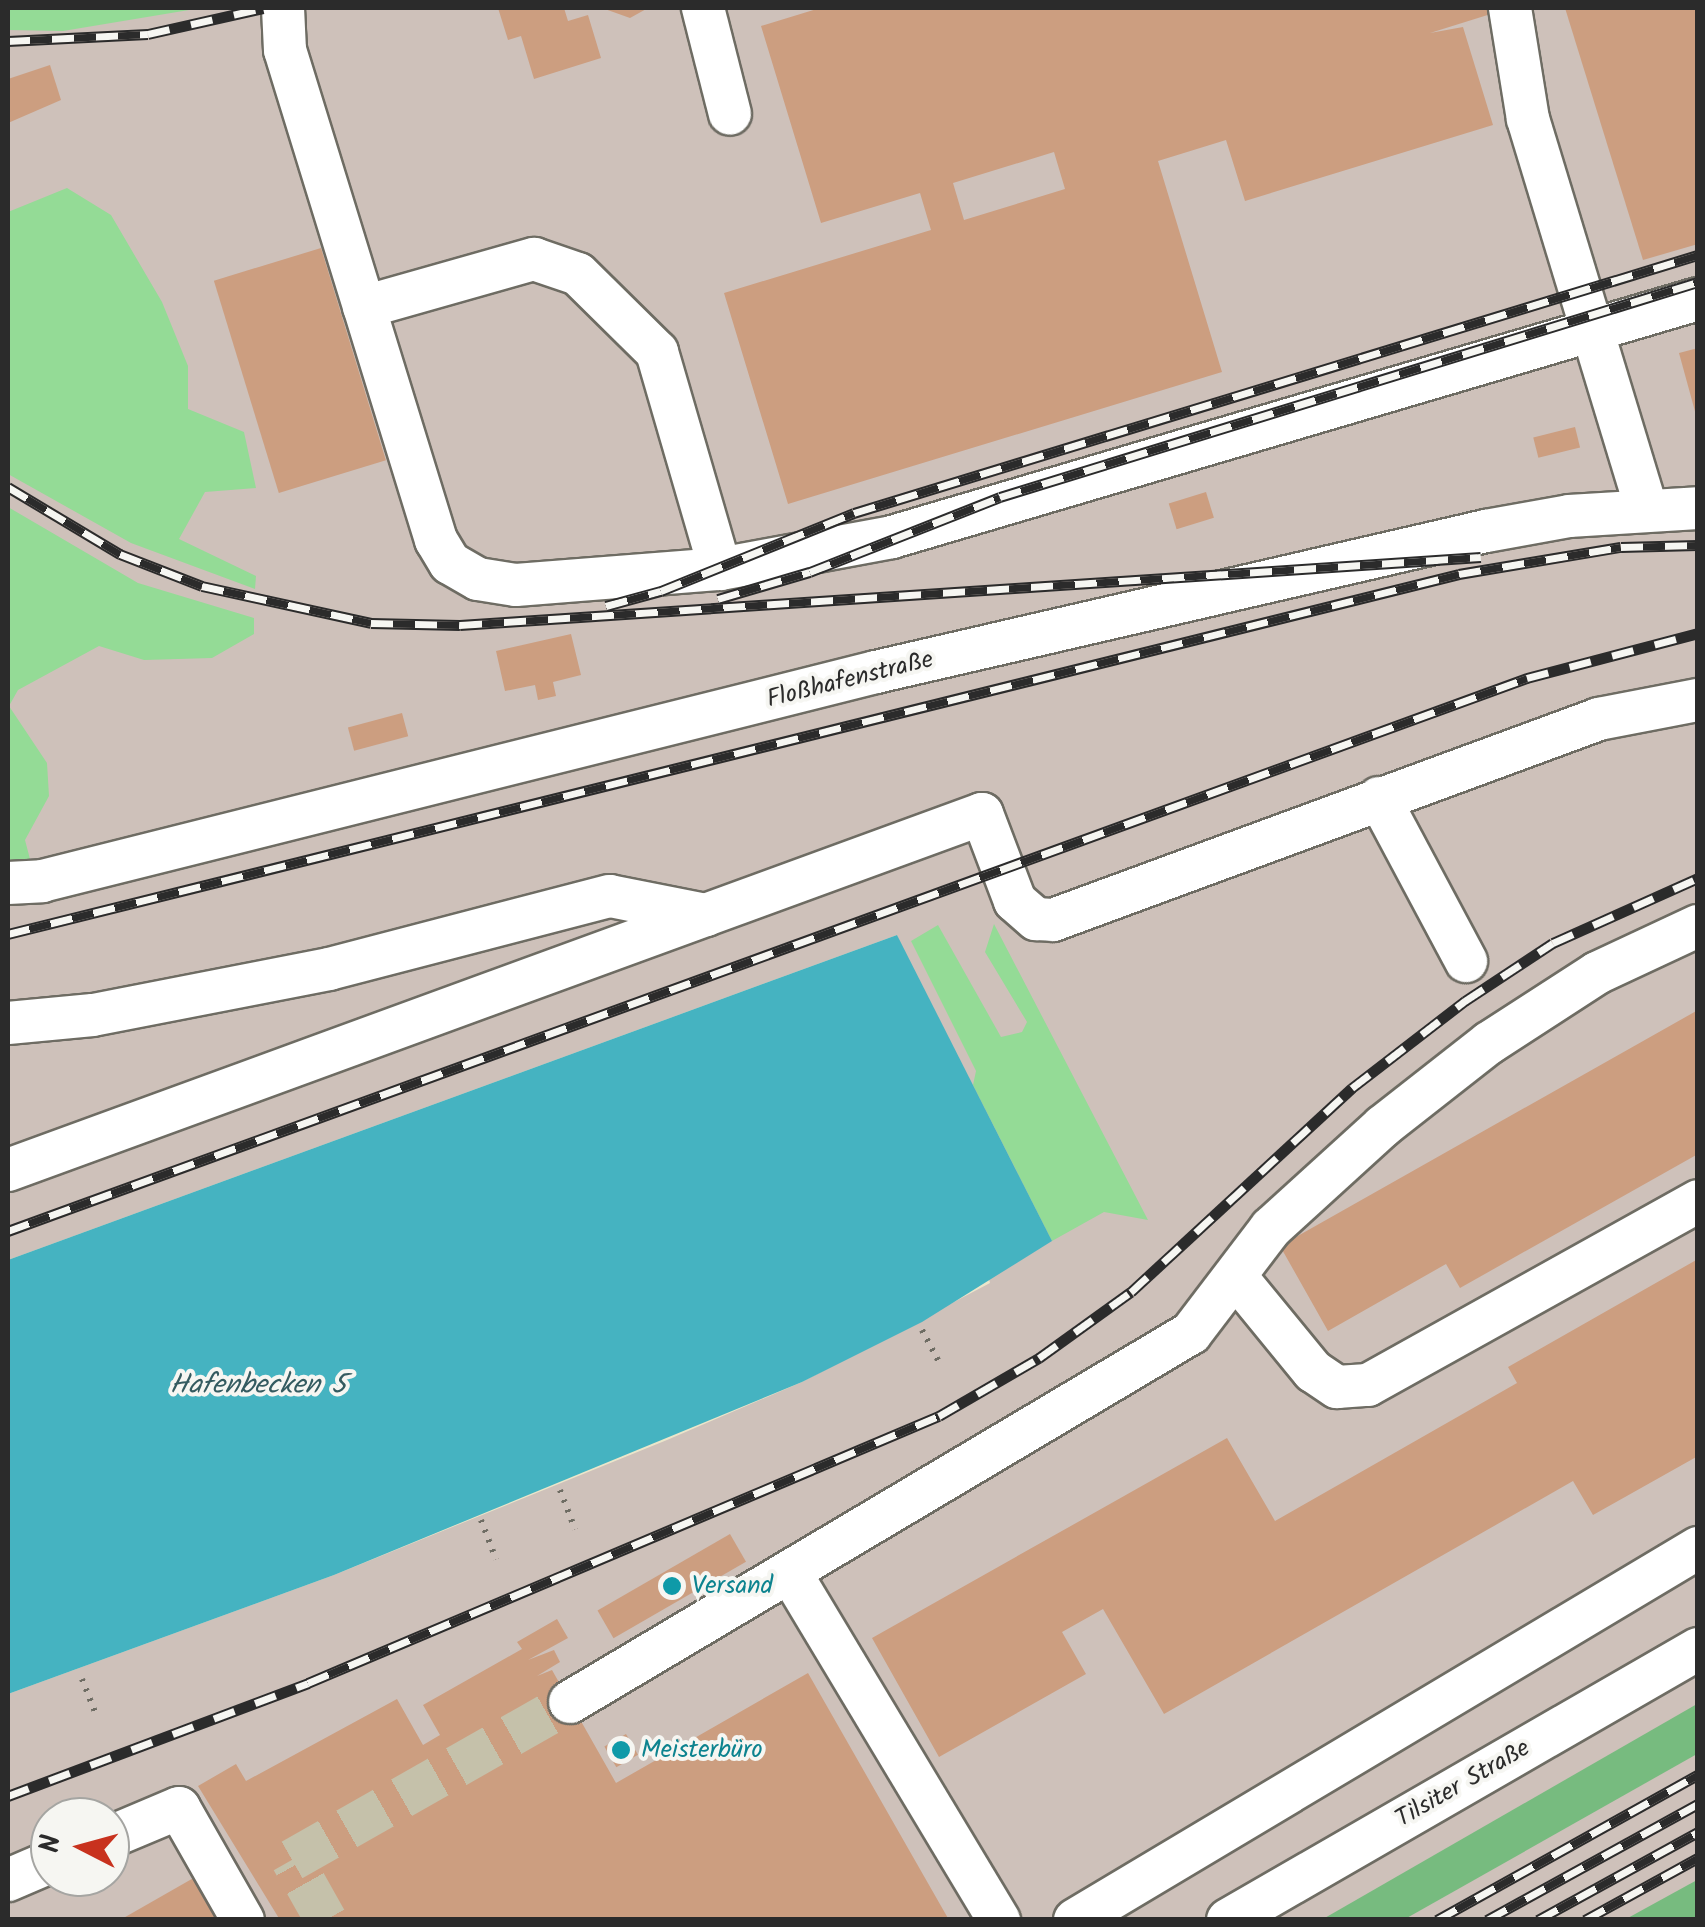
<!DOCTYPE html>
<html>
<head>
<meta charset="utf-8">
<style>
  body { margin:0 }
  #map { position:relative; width:1705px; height:1927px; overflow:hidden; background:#ebe6ca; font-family:Kalam,sans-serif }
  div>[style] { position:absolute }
  .industrial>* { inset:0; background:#cec1ba }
  .green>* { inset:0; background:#94db96 }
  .forest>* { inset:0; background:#77bb7f }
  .water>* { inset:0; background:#45b3c1 }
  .building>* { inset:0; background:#cc9e80; transform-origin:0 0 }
  .minor-tunnel>* { height:42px; margin-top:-21px; transform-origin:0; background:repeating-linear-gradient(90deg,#c5c1aa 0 42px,transparent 0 63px) }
  .path>* { height:6px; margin-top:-3px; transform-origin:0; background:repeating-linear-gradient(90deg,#6e6c63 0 2.5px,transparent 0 10.5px) }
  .roads { filter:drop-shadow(2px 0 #6e6c63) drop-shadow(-2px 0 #6e6c63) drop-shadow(0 2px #6e6c63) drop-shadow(0 -2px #6e6c63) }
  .minor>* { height:42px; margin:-21px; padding:0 21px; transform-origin:21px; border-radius:21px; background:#fff }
  .rail>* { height:11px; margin-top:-5.5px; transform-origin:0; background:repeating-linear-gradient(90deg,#f6f6f2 0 22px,#2b2b2b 0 44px); box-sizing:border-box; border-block:2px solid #2b2b2b }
  .dots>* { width:28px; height:28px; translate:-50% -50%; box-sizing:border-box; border:5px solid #f6f6f2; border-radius:50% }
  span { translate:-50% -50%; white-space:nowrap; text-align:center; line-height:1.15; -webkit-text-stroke:8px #f6f6f2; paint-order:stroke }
  .street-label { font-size:25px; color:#2b2b2b }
  .culture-label { font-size:25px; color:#0d838f }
  .left { translate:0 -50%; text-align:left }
  .water-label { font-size:28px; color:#345b60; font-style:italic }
  .frame { position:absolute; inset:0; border:10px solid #2b2b2b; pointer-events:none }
  .north { position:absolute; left:30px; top:1797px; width:100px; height:100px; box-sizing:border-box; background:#f6f6f2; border:2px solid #a5a5a2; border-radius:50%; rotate:276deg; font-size:28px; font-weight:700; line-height:40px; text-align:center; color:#2b2b2b }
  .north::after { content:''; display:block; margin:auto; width:35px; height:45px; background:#c8321e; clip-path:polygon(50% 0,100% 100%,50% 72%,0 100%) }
</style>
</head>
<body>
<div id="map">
  <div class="industrial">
    <div style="clip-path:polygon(evenodd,8px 8px,1697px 8px,1697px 1919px,8px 1919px,8px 1694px,334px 1575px,667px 1440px,802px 1382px,990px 1283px,897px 935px,8px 1260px,8px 8px,50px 1817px,110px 1817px,110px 1877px,50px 1877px,50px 1817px)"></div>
  </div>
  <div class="green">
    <div style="clip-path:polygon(8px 8px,201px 8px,63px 31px,8px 30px)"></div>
    <div style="clip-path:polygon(67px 188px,111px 215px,162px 302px,188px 366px,188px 409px,244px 432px,256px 488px,205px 492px,179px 539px,256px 576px,255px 589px,131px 543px,8px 474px,8px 212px)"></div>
    <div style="clip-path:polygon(8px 507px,138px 583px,254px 618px,254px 634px,212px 658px,144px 660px,99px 646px,18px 690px,9px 706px,47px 763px,49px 796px,25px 840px,31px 863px,8px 861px)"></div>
    <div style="clip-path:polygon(994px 924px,1148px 1220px,1104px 1212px,1052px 1241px,973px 1085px,976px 1071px,911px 941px,938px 925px,1001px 1037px,1022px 1032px,1027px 1022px,985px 952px)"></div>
  </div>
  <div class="forest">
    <div style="clip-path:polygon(1697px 1704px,1697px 1754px,1405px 1919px,1323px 1919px)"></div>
    <div style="clip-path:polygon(1697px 1880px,1697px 1919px,1626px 1919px)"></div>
  </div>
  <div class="water">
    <div style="clip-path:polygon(897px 935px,1052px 1241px,922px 1322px,802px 1382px,334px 1575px,8px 1694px,8px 1260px)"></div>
  </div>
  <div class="building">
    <div style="clip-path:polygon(498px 8px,564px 8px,568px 21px,588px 15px,601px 58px,534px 79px,521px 36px,508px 40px)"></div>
    <div style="clip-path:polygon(602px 8px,648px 8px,630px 18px)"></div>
    <div style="clip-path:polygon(evenodd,820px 8px,1510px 8px,1430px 33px,1463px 27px,1493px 125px,1245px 201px,1226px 140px,1158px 161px,1222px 372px,788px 504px,724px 293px,931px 230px,920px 193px,821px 223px,761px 26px,820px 8px,1054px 152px,1065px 189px,964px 220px,953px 183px,1054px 152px)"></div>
    <div style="clip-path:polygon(1565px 8px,1698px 8px,1698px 244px,1643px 260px)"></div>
    <div style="clip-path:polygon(50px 65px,61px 100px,8px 123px,8px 79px)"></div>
    <div style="left:321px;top:248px;width:222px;height:112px;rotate:73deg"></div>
    <div style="clip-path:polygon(1698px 348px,1698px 415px,1696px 415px,1679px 353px)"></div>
    <div style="left:1575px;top:427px;width:21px;height:43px;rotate:76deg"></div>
    <div style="left:1206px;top:492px;width:27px;height:39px;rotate:73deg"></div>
    <div style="clip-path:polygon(571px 634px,581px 675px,553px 682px,556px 696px,538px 700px,535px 685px,505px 691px,496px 651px)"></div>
    <div style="left:402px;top:713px;width:24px;height:56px;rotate:75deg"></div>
    <div style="clip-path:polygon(1698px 1010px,1698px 1154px,1460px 1288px,1446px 1264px,1328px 1331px,1280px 1246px)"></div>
    <div style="clip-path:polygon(1698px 1259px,1698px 1456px,1593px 1515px,1573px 1481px,1164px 1714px,1103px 1609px,1062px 1632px,1086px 1674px,939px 1757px,872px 1638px,1227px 1438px,1275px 1521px,1517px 1383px,1508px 1367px)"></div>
    <div style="left:730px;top:1534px;width:32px;height:153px;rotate:60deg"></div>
    <div style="clip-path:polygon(557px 1619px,568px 1638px,528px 1660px,554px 1650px,560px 1662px,537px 1676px,552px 1670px,616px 1783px,808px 1673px,949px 1920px,280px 1920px,198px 1786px,236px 1764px,246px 1781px,397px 1699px,423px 1745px,440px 1735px,423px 1705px,522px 1649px,517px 1642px)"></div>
    <div style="left:626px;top:1734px;width:24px;height:25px;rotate:60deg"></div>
    <div style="clip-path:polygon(197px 1876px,222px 1920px,120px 1920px)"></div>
  </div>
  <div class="minor-tunnel">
    <div style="left:326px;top:1920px;width:69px;rotate:-119.5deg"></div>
    <div style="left:292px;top:1860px;width:320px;rotate:-29.6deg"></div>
  </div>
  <div class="path">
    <div style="left:922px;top:1330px;width:38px;rotate:62deg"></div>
    <div style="left:560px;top:1490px;width:42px;rotate:69deg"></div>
    <div style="left:481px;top:1520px;width:42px;rotate:69deg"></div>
    <div style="left:82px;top:1679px;width:41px;rotate:68.5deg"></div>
  </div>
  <div class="roads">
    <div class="minor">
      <div style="left:283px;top:8px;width:42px;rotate:87.3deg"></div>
      <div style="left:285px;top:50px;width:513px;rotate:72.87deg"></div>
      <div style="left:436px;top:540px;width:27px;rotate:59deg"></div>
      <div style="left:450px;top:563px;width:32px;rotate:30deg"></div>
      <div style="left:478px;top:579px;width:38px;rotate:9deg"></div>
      <div style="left:516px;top:585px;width:205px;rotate:-4.5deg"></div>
      <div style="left:720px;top:569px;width:175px;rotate:-10.5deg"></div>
      <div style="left:892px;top:537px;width:840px;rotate:-16.45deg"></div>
      <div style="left:703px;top:8px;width:109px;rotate:75.7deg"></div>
      <div style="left:1510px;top:8px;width:112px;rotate:80.8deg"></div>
      <div style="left:1528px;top:119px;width:407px;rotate:73.1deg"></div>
      <div style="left:364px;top:307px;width:177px;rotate:-15.8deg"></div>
      <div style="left:534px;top:259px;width:46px;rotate:18.8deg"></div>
      <div style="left:578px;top:274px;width:111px;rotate:44.6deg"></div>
      <div style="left:657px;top:352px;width:226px;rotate:73.8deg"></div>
      <div style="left:1379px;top:798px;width:185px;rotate:61.9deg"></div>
      <div style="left:8px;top:883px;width:34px;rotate:-3deg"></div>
      <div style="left:42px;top:881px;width:860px;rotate:-14.07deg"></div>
      <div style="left:876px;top:672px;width:626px;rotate:-13.02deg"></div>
      <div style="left:1486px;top:531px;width:84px;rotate:-10.2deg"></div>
      <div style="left:1569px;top:516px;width:129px;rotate:-3.5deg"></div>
      <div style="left:8px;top:1023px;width:85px;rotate:-5.4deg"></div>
      <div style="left:93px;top:1015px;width:240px;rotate:-11deg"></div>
      <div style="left:329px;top:969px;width:290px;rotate:-14.6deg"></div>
      <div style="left:610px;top:896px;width:98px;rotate:11.2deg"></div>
      <div style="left:8px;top:1170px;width:1037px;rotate:-20.08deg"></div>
      <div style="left:982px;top:814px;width:93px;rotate:69.2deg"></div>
      <div style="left:1015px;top:901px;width:28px;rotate:41deg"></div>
      <div style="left:1036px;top:919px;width:17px;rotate:3deg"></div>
      <div style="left:1053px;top:920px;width:582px;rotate:-20.21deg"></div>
      <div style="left:1599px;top:719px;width:101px;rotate:-10.9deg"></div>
      <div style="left:1236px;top:1277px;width:122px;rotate:50.7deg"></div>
      <div style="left:1313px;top:1371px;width:29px;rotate:34deg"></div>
      <div style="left:1337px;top:1387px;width:31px;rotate:-4deg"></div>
      <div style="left:1368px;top:1385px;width:378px;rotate:-29.1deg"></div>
      <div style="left:791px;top:1574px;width:404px;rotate:59deg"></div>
      <div style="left:570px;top:1702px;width:722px;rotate:-30.72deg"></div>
      <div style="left:1191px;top:1333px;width:132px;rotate:-52.7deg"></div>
      <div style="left:1271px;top:1228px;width:151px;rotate:-42.3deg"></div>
      <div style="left:1383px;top:1126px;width:135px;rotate:-38.1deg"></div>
      <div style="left:1489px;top:1043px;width:129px;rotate:-32.9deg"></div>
      <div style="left:1597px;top:973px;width:111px;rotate:-25deg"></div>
      <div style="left:110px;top:1837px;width:75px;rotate:-22.8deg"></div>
      <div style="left:179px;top:1808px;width:129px;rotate:60.3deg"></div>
      <div style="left:8px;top:1880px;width:46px;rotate:-23.2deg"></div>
      <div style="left:1075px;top:1920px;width:726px;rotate:-30.84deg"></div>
      <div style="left:1228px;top:1920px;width:543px;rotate:-29.97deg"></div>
    </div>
  </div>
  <div class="rail">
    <div style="left:8px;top:41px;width:140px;rotate:-2.9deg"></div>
    <div style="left:148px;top:34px;width:118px;rotate:-12.7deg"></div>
    <div style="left:8px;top:487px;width:131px;rotate:30.9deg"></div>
    <div style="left:120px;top:554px;width:88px;rotate:21.3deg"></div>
    <div style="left:202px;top:586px;width:173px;rotate:12.3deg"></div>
    <div style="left:371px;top:623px;width:89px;rotate:1.3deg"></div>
    <div style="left:460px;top:625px;width:1023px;rotate:-3.81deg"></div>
    <div style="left:718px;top:599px;width:96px;rotate:-16.4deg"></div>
    <div style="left:810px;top:572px;width:204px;rotate:-21.5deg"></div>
    <div style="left:1000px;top:497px;width:730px;rotate:-17.12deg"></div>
    <div style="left:606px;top:606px;width:57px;rotate:-15.3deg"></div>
    <div style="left:661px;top:591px;width:208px;rotate:-22deg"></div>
    <div style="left:854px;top:513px;width:883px;rotate:-17deg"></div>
    <div style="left:8px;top:934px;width:1495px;rotate:-13.93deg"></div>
    <div style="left:1459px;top:574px;width:164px;rotate:-9.5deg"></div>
    <div style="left:1621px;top:547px;width:77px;rotate:-1.5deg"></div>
    <div style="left:8px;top:1231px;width:1617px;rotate:-20deg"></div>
    <div style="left:1527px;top:678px;width:177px;rotate:-14.7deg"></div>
    <div style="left:8px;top:1796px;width:321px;rotate:-20.6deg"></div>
    <div style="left:308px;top:1683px;width:685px;rotate:-22.94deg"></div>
    <div style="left:939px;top:1416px;width:116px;rotate:-30.1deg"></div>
    <div style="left:1039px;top:1358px;width:113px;rotate:-35.7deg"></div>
    <div style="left:1131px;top:1292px;width:301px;rotate:-42.7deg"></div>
    <div style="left:1352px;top:1088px;width:143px;rotate:-37.6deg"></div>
    <div style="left:1465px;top:1001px;width:105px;rotate:-33.4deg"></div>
    <div style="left:1553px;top:943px;width:159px;rotate:-24.1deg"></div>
    <div style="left:1437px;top:1920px;width:299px;rotate:-29.1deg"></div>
    <div style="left:1487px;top:1920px;width:241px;rotate:-28.8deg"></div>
    <div style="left:1538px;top:1920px;width:183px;rotate:-28.8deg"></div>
    <div style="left:1585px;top:1920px;width:129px;rotate:-28.8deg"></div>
  </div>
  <div class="dots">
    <div style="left:672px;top:1586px;background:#0f9aa8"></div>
    <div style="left:621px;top:1750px;background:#0f9aa8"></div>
  </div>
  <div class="street-label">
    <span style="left:850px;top:680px;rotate:-14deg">Floßhafenstraße</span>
    <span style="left:1463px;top:1784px;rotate:-30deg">Tilsiter Straße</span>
  </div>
  <div class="culture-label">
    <span class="left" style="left:692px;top:1586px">Versand</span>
    <span class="left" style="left:641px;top:1750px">Meisterbüro</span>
  </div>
  <div class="water-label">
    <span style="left:258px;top:1386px">Hafenbecken 5</span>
  </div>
  <div class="frame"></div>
  <div class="north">N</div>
</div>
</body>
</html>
